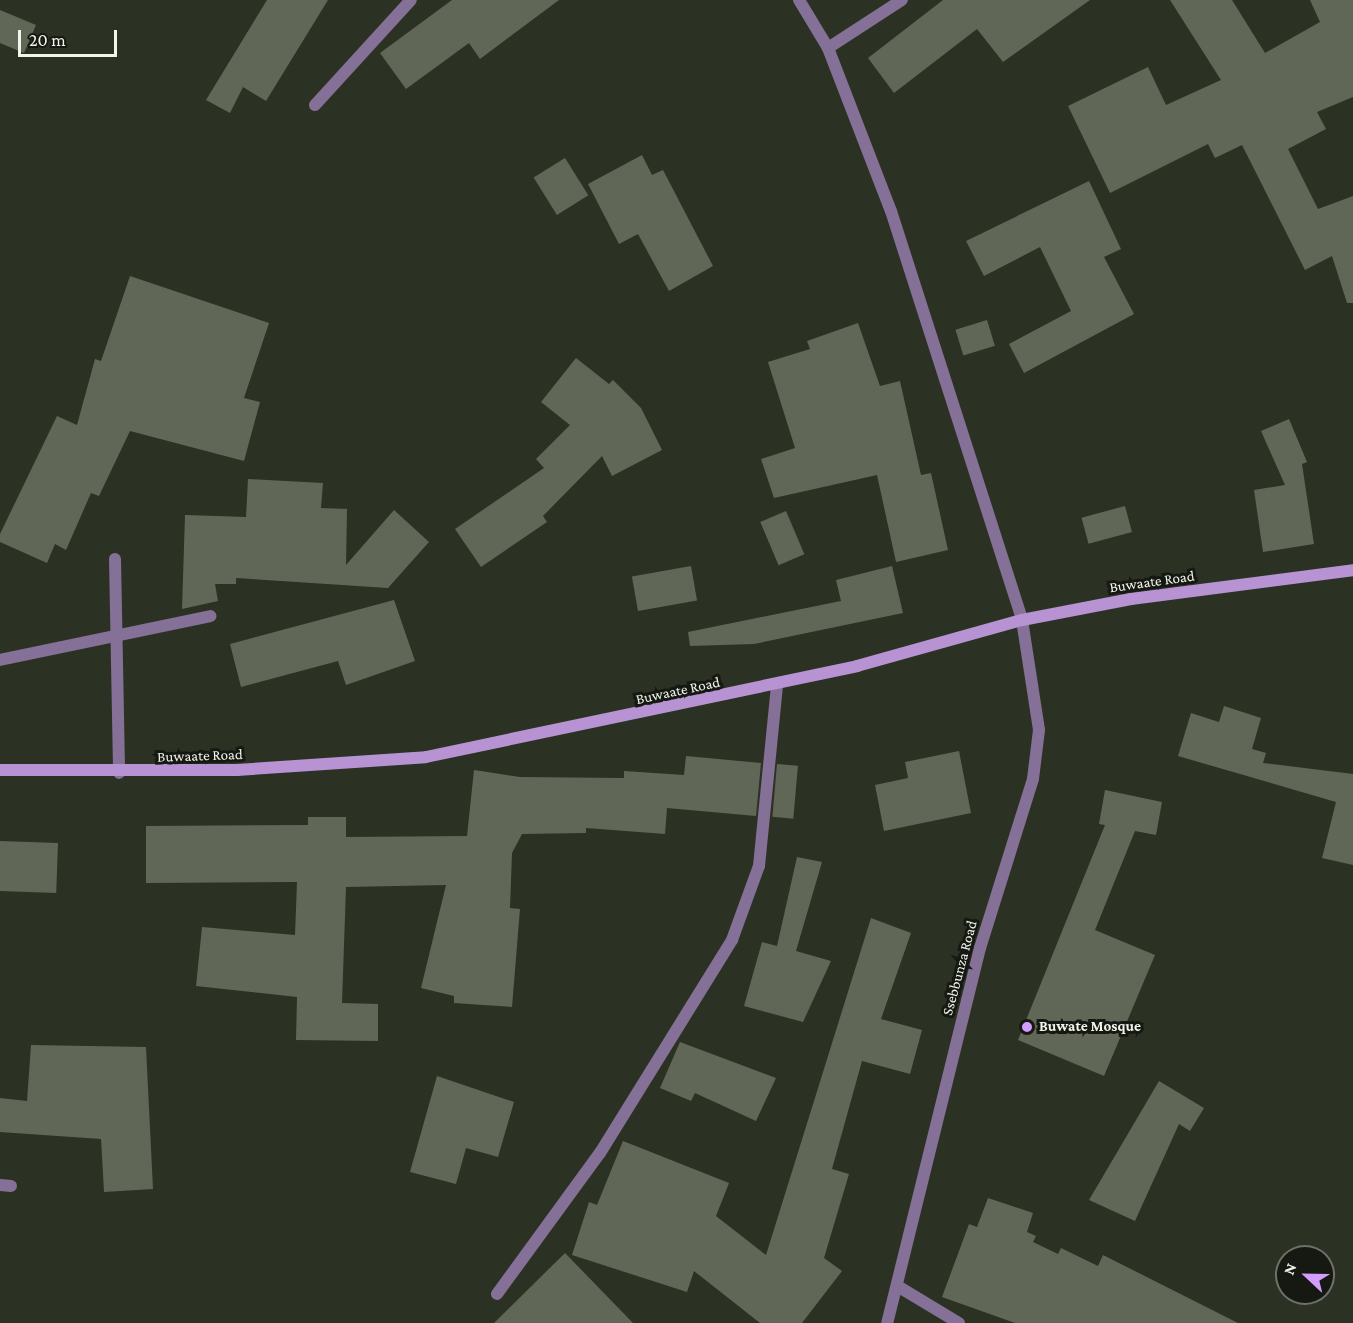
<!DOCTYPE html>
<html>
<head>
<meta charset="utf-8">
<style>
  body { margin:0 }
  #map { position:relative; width:1353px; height:1323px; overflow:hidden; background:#2c3223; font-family:"Crimson Pro",serif }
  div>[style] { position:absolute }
  .building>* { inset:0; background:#616757; transform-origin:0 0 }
  .lane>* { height:12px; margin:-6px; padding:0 6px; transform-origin:6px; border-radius:6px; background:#857098 }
  .street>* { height:12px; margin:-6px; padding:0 6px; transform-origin:6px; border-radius:6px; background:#857098 }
  .secondary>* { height:12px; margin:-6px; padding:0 6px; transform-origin:6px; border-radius:6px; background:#b793d4 }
  .dots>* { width:16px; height:16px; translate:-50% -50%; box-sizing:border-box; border:3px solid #161812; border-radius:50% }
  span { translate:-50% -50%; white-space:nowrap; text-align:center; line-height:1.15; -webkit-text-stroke:6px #161812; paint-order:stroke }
  .street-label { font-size:15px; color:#f1f5eb }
  .poi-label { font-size:15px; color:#f1f5eb; font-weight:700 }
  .left { translate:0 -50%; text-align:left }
  .north { position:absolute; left:1275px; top:1245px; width:60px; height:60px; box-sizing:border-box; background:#161812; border:2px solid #6e7069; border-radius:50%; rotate:292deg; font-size:16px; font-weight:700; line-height:24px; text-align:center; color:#f1f5eb }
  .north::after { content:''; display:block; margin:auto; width:21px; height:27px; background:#d29dfd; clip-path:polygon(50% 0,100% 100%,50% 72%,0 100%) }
  .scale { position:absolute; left:18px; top:30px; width:99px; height:27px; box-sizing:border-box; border:3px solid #f1f5eb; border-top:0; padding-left:8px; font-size:18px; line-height:21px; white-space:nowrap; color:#f1f5eb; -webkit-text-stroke:4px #161812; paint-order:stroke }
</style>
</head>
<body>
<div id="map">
  <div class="building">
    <div style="clip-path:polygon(267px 0,328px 0,266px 101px,243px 87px,230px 113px,206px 100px)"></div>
    <div style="clip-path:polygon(452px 0,559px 0,480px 59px,469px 43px,406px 89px,380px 53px)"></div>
    <div style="clip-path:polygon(943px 0,1090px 0,1003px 62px,977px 29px,894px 93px,868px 58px)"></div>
    <div style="clip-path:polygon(1170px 0,1232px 0,1265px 53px,1320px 22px,1310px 0,1353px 0,1353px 97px,1317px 112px,1326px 129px,1288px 149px,1318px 209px,1353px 196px,1353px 303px,1347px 303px,1332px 256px,1305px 270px,1242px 145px,1215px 158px,1208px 144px,1110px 193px,1068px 106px,1148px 67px,1166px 105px,1221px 80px)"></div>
    <div style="clip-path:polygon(0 10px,36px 25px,24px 53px,0 43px)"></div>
    <div style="clip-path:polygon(642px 155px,652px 175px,663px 170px,713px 266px,669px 291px,638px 234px,619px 244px,588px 184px)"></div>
    <div style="left:565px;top:158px;width:44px;height:37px;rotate:58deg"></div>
    <div style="clip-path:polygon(1089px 181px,1121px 249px,1104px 257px,1134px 314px,1024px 373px,1009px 344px,1071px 311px,1040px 247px,984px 276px,966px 241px)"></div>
    <div style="clip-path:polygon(130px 276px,269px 323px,244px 398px,260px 402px,244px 461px,130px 431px,99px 496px,91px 493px,66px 550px,55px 544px,47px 563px,0 542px,0 534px,57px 416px,77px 425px,95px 359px,101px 361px)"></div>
    <div style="left:987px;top:320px;width:27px;height:33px;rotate:73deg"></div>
    <div style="clip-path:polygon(858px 323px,880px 386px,900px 381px,921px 475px,931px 473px,948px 550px,896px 562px,877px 475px,774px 498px,761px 459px,795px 448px,768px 362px,810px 349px,807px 341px)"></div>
    <div style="clip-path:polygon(576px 358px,609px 384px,613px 380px,641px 408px,662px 450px,612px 476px,602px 456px,543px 516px,547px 522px,481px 567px,455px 529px,544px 468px,536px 459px,570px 425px,541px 402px)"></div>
    <div style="clip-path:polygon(1289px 419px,1307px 462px,1302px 464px,1314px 544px,1263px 552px,1254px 490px,1285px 485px,1261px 431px)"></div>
    <div style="clip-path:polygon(248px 479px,323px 483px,321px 508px,347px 509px,346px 565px,394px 510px,429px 542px,388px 588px,236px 578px,236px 584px,215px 584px,218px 601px,182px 609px,185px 515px,246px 517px)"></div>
    <div style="left:1125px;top:506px;width:27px;height:45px;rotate:75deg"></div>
    <div style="left:786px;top:511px;width:47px;height:28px;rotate:67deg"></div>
    <div style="left:691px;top:566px;width:35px;height:60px;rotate:80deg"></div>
    <div style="clip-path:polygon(892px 566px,903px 613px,754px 644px,690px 646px,688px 632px,841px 601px,836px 580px)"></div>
    <div style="clip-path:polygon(394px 600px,415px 661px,346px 685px,338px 661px,241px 687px,230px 644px)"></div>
    <div style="clip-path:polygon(1224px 706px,1261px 718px,1252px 749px,1266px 753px,1263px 763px,1353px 774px,1353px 865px,1322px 858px,1336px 802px,1178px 756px,1191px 713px,1219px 722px)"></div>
    <div style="clip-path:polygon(959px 751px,971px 813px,884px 831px,875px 785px,908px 778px,905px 762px)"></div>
    <div style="clip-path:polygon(686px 756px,761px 763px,756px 816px,667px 808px,665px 834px,586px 828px,586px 833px,522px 834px,512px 853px,510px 908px,520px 909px,512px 1007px,454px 1003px,454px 996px,421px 988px,446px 885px,346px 887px,342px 1003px,378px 1004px,378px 1041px,296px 1040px,297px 997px,196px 986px,202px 927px,295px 935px,297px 882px,146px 883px,146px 826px,308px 825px,308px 817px,346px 817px,346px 837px,467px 836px,474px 770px,520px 777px,624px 778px,624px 771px,684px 775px)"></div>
    <div style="left:777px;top:764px;width:21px;height:53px;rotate:5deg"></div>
    <div style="clip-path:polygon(1105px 790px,1162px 802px,1156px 835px,1135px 831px,1095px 930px,1155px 955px,1104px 1076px,1018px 1040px,1105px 825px,1099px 824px)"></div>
    <div style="left:0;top:841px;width:58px;height:50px;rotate:2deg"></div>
    <div style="clip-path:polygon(797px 857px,822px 862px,796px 951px,831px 961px,803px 1022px,744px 1006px,762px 942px,777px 946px)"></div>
    <div style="clip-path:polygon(871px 918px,911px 933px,881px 1019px,922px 1030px,910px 1074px,862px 1061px,832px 1169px,849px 1174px,824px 1258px,842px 1271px,802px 1323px,760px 1323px,694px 1271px,687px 1292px,572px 1255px,589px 1202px,597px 1205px,623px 1141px,729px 1183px,716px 1216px,766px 1255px)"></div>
    <div style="clip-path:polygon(680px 1042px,776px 1078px,756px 1121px,695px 1093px,691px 1101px,660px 1088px)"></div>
    <div style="clip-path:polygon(31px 1045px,146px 1047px,153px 1189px,104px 1192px,101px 1139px,0 1132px,0 1098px,27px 1101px)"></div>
    <div style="clip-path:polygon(437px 1076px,514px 1102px,498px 1157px,466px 1148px,456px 1184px,410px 1172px)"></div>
    <div style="clip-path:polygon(1159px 1081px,1204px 1108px,1190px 1131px,1179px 1124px,1135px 1221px,1089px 1200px)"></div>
    <div style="clip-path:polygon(988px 1198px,1033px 1213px,1027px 1232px,1036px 1236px,1033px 1242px,1058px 1254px,1061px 1248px,1098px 1266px,1103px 1255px,1238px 1323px,1015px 1323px,942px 1297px,969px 1224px,977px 1227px)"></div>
    <div style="clip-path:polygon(565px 1253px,633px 1323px,494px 1323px)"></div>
  </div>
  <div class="lane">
    <div style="left:115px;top:559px;width:214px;rotate:88.9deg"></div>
    <div style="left:0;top:660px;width:215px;rotate:-11.8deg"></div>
  </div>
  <div class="street">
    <div style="left:799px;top:0;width:56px;rotate:58.9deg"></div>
    <div style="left:828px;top:48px;width:175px;rotate:68.9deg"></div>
    <div style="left:891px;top:211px;width:429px;rotate:72.2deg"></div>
    <div style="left:1022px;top:620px;width:111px;rotate:81.2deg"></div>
    <div style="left:1039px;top:730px;width:49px;rotate:97deg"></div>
    <div style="left:1033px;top:779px;width:177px;rotate:107.4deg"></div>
    <div style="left:980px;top:948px;width:386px;rotate:103.9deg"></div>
    <div style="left:828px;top:48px;width:88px;rotate:-33deg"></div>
    <div style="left:315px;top:105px;width:142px;rotate:-47.6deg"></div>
    <div style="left:0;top:1185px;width:11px;rotate:5deg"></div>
    <div style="left:899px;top:1287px;width:70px;rotate:31deg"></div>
    <div style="left:497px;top:1294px;width:175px;rotate:-53.9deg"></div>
    <div style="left:600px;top:1153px;width:251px;rotate:-58.2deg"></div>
    <div style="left:732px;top:940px;width:79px;rotate:-70deg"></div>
    <div style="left:759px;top:866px;width:182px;rotate:-84.3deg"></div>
  </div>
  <div class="secondary">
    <div style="left:0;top:770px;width:237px"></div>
    <div style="left:237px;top:770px;width:189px;rotate:-3.9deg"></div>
    <div style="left:426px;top:757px;width:441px;rotate:-11.9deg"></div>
    <div style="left:857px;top:666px;width:171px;rotate:-15.6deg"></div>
    <div style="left:1022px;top:620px;width:111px;rotate:-10.9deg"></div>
    <div style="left:1131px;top:599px;width:224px;rotate:-7.4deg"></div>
  </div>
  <div class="dots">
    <div style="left:1027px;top:1027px;background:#d29dfd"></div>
  </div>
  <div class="street-label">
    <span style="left:1152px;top:582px;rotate:-8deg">Buwaate Road</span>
    <span style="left:678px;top:691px;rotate:-12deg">Buwaate Road</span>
    <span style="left:200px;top:756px;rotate:-2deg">Buwaate Road</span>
    <span style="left:960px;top:968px;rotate:-75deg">Ssebbunza Road</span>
  </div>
  <div class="poi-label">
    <span class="left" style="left:1039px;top:1027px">Buwate Mosque</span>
  </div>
  <div class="north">N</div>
  <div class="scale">20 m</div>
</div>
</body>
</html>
